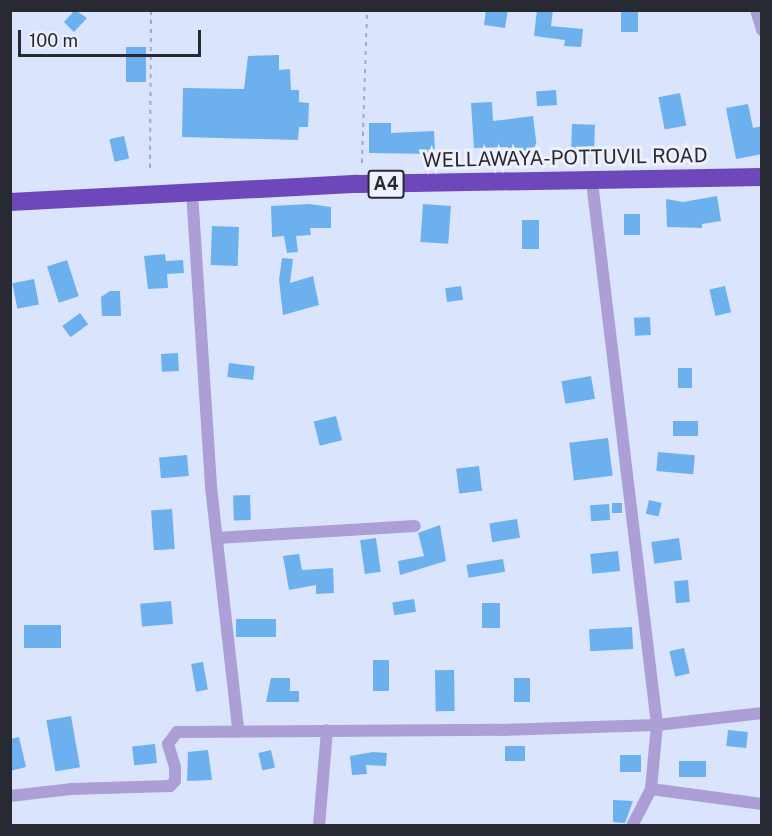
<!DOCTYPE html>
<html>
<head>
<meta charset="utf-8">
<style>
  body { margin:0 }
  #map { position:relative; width:772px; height:836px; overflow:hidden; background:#dbe4fd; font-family:"Public Sans",sans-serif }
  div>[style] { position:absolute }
  .building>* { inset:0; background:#6cb0ed; transform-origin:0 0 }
  .path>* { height:2px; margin-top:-1px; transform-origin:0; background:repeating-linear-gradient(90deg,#a3aabe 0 4.5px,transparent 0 9px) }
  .street>* { height:12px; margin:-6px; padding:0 6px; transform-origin:6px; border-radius:6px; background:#ab9fd5 }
  .highway>* { height:18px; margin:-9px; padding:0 9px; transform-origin:9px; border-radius:9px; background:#6e48ba }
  span { translate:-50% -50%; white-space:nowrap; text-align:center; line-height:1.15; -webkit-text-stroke:6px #eef1fb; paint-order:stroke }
  .shield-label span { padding:2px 4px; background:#eef1fb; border:2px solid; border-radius:4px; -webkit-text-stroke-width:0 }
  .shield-label { font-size:18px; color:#272a33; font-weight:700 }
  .street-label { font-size:20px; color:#272a33 }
  .frame { position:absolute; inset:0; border:12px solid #272a33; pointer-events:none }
  .scale { position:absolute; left:18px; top:30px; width:183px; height:27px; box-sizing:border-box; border:3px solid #272a33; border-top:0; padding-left:8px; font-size:18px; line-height:21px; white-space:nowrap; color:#272a33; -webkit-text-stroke:4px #eef1fb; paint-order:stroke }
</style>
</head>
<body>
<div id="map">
  <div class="building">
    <div style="clip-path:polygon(75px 10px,87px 18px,74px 32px,64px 22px)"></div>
    <div style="clip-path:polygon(486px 10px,508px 10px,505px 28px,484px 25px)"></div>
    <div style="clip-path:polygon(537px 10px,553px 10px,551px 26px,583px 29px,581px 47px,564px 46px,565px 40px,534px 36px)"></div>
    <div style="left:621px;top:10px;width:17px;height:22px"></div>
    <div style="left:126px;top:47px;width:20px;height:35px"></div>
    <div style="clip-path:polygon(279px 55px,279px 70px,290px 69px,291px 90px,299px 90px,299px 102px,309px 103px,308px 127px,299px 127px,298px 140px,182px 137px,183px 88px,244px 89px,248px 56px)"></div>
    <div style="left:556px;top:90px;width:15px;height:20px;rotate:86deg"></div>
    <div style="left:680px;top:93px;width:33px;height:22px;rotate:79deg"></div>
    <div style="clip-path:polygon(492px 102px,493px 121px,533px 116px,538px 157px,510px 161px,508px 147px,474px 148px,471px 103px)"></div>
    <div style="clip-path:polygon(748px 104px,753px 128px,762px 126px,762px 154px,736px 159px,726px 108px)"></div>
    <div style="clip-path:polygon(369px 123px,391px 123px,391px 133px,434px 131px,435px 154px,369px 153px)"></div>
    <div style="left:572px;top:124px;width:23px;height:27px;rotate:2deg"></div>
    <div style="left:124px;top:136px;width:23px;height:15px;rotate:77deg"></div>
    <div style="clip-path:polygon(717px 196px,721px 221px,702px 224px,702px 228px,667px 227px,666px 199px,683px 202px)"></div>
    <div style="clip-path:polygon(309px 204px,331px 207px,331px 228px,310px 228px,311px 235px,296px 236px,298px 252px,287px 253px,284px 236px,272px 237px,271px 206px)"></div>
    <div style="left:423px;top:204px;width:28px;height:38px;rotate:4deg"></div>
    <div style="left:624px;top:214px;width:16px;height:21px"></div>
    <div style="left:522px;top:220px;width:17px;height:29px"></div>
    <div style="left:212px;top:226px;width:27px;height:39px;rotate:2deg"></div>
    <div style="clip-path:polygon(165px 254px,166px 261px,183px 260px,184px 273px,167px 274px,168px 288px,148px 289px,144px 256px)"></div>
    <div style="clip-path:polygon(282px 258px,293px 259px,290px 283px,313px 276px,319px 305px,283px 315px,279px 280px)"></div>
    <div style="left:67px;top:260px;width:38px;height:21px;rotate:72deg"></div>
    <div style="left:34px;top:279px;width:26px;height:22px;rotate:79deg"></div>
    <div style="left:461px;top:286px;width:14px;height:16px;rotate:82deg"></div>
    <div style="left:725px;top:286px;width:27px;height:16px;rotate:77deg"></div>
    <div style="clip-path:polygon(110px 291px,120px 291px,121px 316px,102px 316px,101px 297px)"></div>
    <div style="left:80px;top:313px;width:14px;height:22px;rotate:54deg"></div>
    <div style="left:650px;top:317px;width:18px;height:16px;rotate:87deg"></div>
    <div style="left:178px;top:353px;width:18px;height:17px;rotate:87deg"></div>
    <div style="left:229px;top:363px;width:26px;height:14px;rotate:7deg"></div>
    <div style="left:678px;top:368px;width:14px;height:20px"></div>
    <div style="left:591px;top:376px;width:23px;height:30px;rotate:80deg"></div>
    <div style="left:336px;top:416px;width:25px;height:23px;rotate:76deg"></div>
    <div style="left:698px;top:421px;width:15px;height:25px;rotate:90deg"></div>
    <div style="left:608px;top:438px;width:38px;height:39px;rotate:83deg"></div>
    <div style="left:658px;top:452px;width:37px;height:19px;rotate:5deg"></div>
    <div style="left:187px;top:455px;width:21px;height:28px;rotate:85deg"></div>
    <div style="left:479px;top:466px;width:25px;height:23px;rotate:83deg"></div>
    <div style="left:250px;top:495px;width:25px;height:17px;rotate:88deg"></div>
    <div style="left:649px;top:500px;width:13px;height:14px;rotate:13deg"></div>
    <div style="left:612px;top:503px;width:10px;height:10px"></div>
    <div style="left:609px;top:504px;width:16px;height:19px;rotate:86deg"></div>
    <div style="left:172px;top:509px;width:40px;height:21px;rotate:86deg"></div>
    <div style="left:517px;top:519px;width:19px;height:28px;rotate:81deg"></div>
    <div style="clip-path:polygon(440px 525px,446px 561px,400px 575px,398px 561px,424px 556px,418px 533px)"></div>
    <div style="left:376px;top:538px;width:34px;height:16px;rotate:82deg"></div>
    <div style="left:679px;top:538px;width:22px;height:28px;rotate:82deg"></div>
    <div style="left:618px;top:551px;width:20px;height:28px;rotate:84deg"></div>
    <div style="clip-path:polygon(299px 554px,302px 570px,333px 568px,334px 593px,316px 594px,316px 585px,289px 590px,283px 556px)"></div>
    <div style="left:503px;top:559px;width:13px;height:37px;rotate:81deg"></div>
    <div style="left:688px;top:580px;width:22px;height:14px;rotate:85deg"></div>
    <div style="left:414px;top:599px;width:13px;height:22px;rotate:81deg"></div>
    <div style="left:171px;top:601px;width:23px;height:31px;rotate:85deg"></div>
    <div style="left:482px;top:603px;width:18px;height:25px"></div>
    <div style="left:236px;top:619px;width:40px;height:18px"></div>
    <div style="left:24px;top:625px;width:37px;height:23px"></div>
    <div style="left:632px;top:627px;width:22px;height:43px;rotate:87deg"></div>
    <div style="left:684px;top:648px;width:26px;height:15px;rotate:77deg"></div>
    <div style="left:373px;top:660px;width:16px;height:31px"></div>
    <div style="left:203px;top:662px;width:28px;height:12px;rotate:80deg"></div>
    <div style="left:454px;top:670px;width:41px;height:19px;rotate:89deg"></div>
    <div style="clip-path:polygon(271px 678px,290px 678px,290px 691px,299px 691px,299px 702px,266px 702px)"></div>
    <div style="left:514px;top:678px;width:16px;height:24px"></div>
    <div style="left:71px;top:716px;width:52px;height:25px;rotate:80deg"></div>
    <div style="left:728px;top:730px;width:20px;height:16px;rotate:6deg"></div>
    <div style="clip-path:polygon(19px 737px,26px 767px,10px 771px,10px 739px)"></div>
    <div style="left:155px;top:744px;width:19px;height:23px;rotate:84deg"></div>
    <div style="left:505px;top:746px;width:20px;height:15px"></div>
    <div style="clip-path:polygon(208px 750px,212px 780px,187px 781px,188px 752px)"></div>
    <div style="left:271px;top:750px;width:18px;height:13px;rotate:77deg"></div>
    <div style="clip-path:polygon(373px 752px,387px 753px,386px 766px,366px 765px,367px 774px,352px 775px,350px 756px)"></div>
    <div style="left:620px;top:755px;width:21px;height:17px"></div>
    <div style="left:679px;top:761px;width:27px;height:16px"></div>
    <div style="clip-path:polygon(613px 800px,633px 801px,625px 823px,613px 822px)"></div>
  </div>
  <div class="path">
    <div style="left:362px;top:163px;width:153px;rotate:-88.1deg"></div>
    <div style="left:150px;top:168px;width:158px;rotate:-89.6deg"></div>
  </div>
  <div class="street">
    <div style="left:756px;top:10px;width:21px;rotate:73deg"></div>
    <div style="left:592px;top:182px;width:547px;rotate:83.17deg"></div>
    <div style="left:657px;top:725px;width:64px;rotate:95.4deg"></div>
    <div style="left:651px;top:789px;width:112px;rotate:7.7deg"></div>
    <div style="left:192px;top:192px;width:296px;rotate:86.3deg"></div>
    <div style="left:211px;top:487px;width:244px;rotate:83.6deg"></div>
    <div style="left:217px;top:538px;width:198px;rotate:-3.5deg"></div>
    <div style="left:10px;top:796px;width:61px;rotate:-6.5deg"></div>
    <div style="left:71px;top:789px;width:99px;rotate:-1.7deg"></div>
    <div style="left:170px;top:786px;width:7px;rotate:-45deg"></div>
    <div style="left:175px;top:781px;width:14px;rotate:-90deg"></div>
    <div style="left:175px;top:767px;width:24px;rotate:-107deg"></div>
    <div style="left:168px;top:744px;width:15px;rotate:-53deg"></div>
    <div style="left:177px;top:732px;width:324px;rotate:-0.4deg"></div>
    <div style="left:501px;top:730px;width:156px;rotate:-1.8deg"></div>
    <div style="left:657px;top:725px;width:106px;rotate:-6.5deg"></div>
    <div style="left:319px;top:826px;width:96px;rotate:-85.2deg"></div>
    <div style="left:632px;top:826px;width:42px;rotate:-62.8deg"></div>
  </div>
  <div class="highway">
    <div style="left:10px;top:202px;width:348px;rotate:-3deg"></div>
    <div style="left:358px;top:184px;width:404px;rotate:-1deg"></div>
  </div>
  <div class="shield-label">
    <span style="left:386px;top:184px">A4</span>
  </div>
  <div class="street-label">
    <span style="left:565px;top:158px;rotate:-1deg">WELLAWAYA-POTTUVIL ROAD</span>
  </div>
  <div class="frame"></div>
  <div class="scale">100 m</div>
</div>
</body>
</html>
